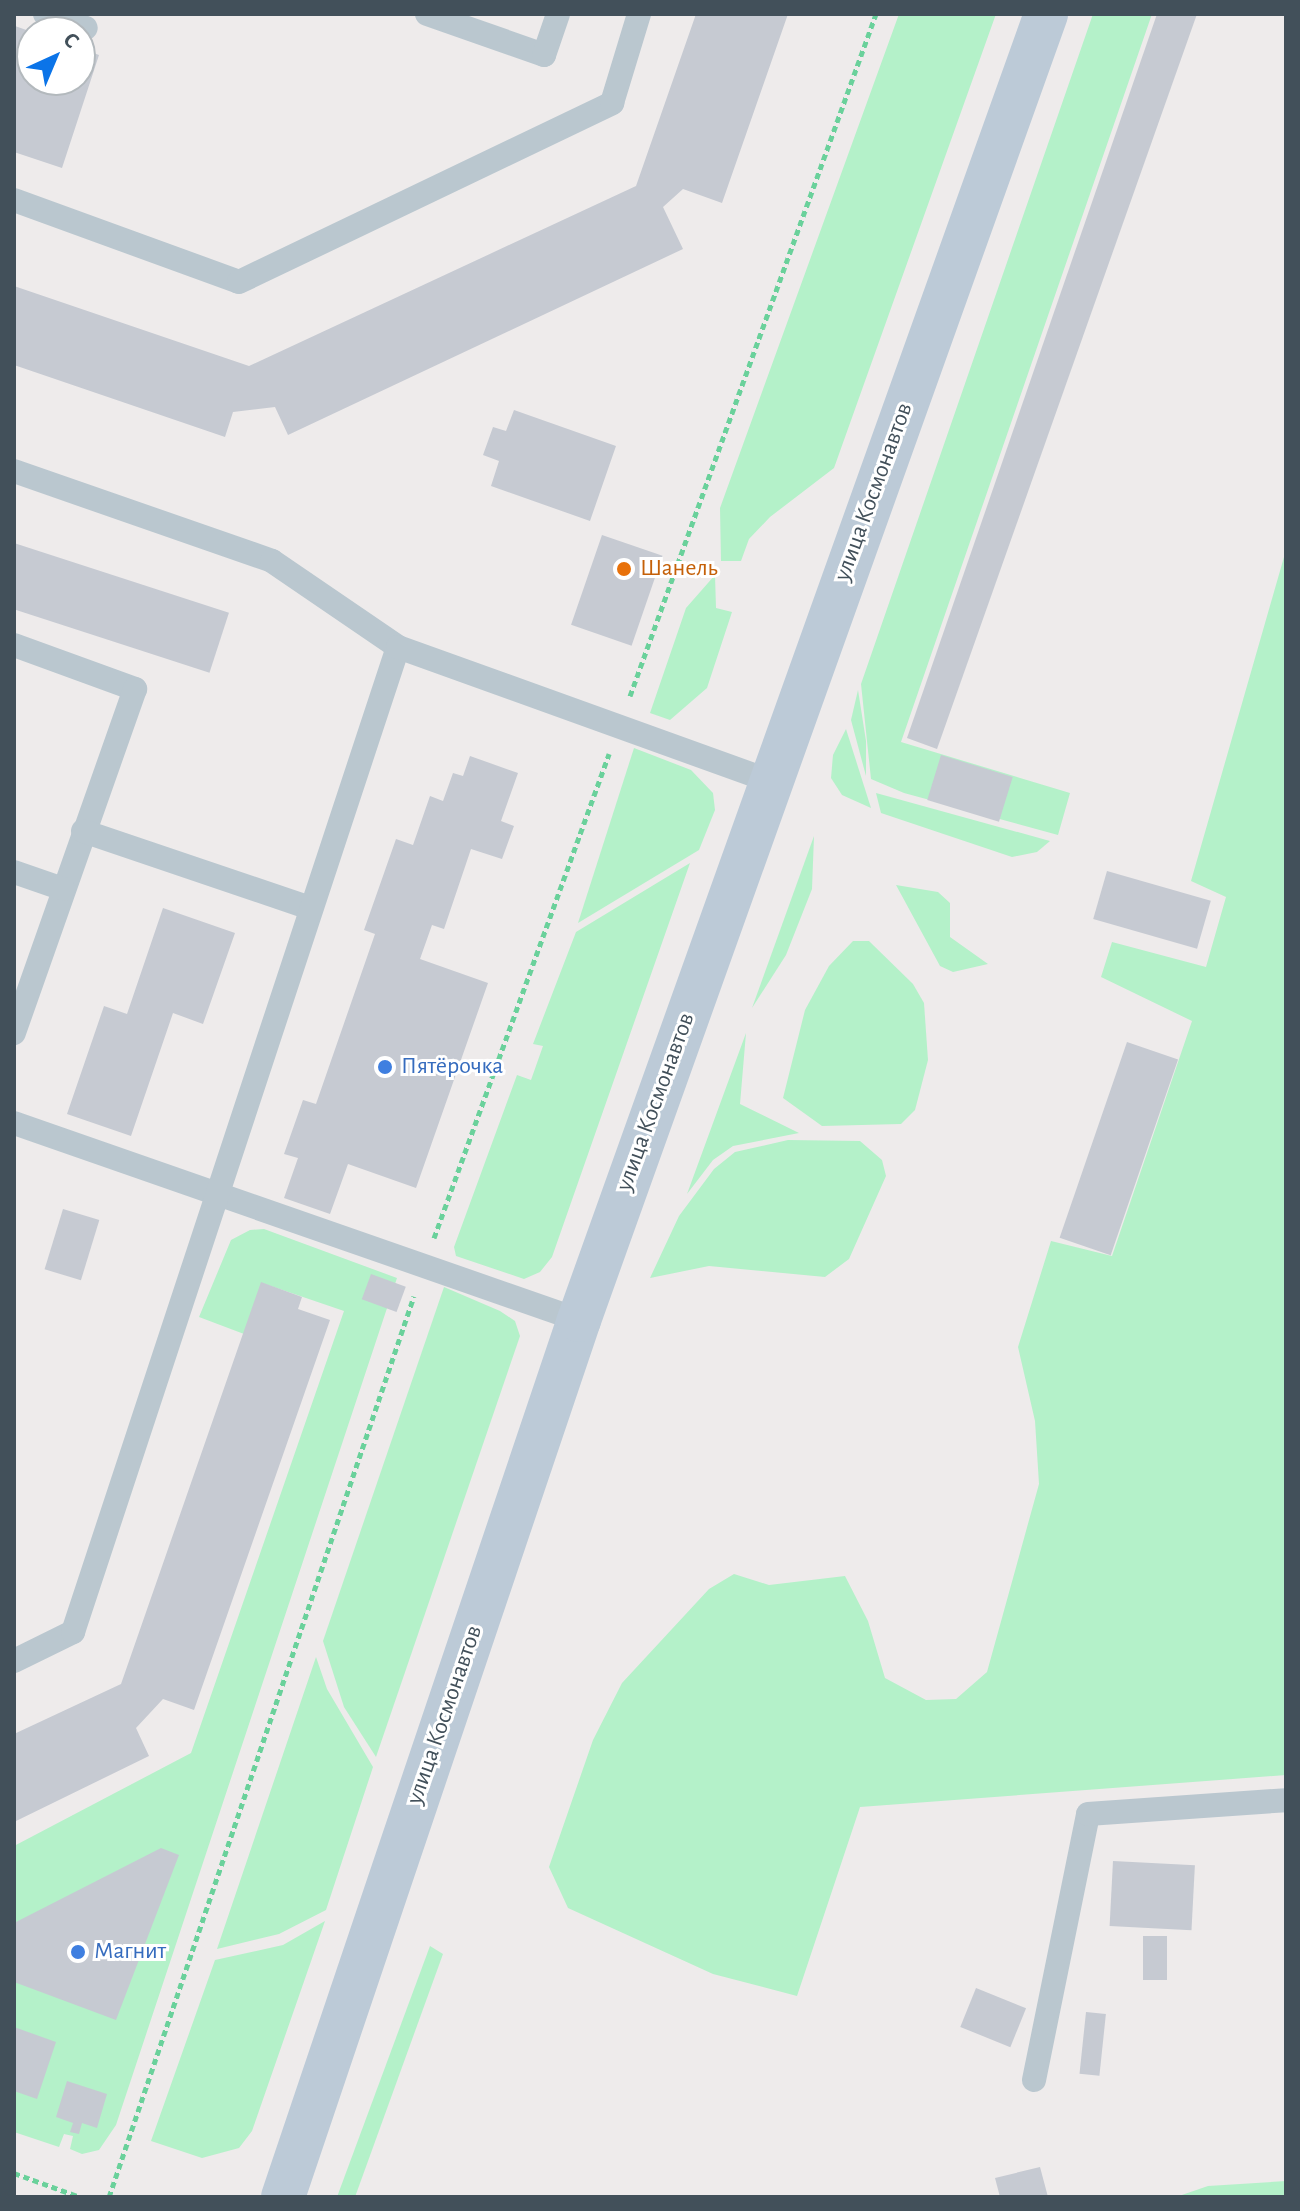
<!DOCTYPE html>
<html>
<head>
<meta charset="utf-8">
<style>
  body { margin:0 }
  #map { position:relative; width:1300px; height:2211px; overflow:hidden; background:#eeebeb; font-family:"Alegreya Sans",sans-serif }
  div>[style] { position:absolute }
  .green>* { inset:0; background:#b4f1c9 }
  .building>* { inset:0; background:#c6cad2; transform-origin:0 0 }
  .path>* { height:5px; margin-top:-2.5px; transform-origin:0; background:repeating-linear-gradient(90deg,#6ad19b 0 6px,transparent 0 10px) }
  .service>* { height:24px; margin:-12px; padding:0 12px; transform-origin:12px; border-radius:12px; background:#bac7cf }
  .secondary>* { height:44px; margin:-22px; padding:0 22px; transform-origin:22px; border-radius:22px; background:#bccad7 }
  .dots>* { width:22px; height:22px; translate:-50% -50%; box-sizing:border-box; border:4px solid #fff; border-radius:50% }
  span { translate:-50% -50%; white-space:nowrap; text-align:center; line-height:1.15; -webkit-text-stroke:6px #fff; paint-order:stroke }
  .street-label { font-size:24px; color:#42505a }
  .food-label { font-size:24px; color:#c56008 }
  .left { translate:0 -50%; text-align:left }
  .shop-label { font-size:24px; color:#366cbe }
  .frame { position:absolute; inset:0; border:16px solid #42505a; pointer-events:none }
  .north { position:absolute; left:16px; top:16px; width:80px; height:80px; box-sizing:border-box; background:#fff; border:2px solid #b3b9bd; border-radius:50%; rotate:44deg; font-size:22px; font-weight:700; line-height:32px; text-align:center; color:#42505a }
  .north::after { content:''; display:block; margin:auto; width:28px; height:36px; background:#0b74e8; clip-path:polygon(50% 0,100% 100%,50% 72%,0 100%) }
</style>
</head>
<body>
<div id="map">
  <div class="green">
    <div style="clip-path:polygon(899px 14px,996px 14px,834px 468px,770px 517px,749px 539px,741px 561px,721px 561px,720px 508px)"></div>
    <div style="clip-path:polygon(1093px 14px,1152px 14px,901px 742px,1070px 793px,1058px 835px,904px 793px,871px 779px,861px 684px)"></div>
    <div style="clip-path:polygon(1286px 550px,1286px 1775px,860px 1807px,797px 1996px,713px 1974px,568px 1908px,549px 1867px,593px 1740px,622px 1683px,709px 1589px,734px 1574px,769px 1585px,845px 1576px,868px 1621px,885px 1678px,926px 1700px,956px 1699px,987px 1672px,1039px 1484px,1035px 1421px,1018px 1347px,1051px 1241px,1112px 1256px,1192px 1021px,1101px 977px,1112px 942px,1206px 967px,1226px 897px,1191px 881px)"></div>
    <div style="clip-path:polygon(715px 575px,716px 608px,732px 612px,707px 688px,670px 720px,650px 713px,686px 608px)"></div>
    <div style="clip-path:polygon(858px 690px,866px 741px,866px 776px,851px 720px)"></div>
    <div style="clip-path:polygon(846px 729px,871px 808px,842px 795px,831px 778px,833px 755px)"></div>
    <div style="clip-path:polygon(634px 748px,691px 770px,713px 793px,715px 810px,699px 850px,578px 923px)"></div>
    <div style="clip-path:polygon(876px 793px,1050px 841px,1037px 852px,1012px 857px,881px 813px)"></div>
    <div style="clip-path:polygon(814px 836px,812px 889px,786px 955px,752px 1008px)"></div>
    <div style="clip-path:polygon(690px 863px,552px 1257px,540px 1272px,524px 1279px,456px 1256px,454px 1247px,517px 1075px,531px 1080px,543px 1046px,533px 1044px,576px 932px)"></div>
    <div style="clip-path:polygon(896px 885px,938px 892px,950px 903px,950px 937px,988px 964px,953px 972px,940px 966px)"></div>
    <div style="clip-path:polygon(853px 941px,869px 941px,913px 984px,924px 1003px,928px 1060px,915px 1110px,901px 1124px,822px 1126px,783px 1098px,805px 1010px,829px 966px)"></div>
    <div style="clip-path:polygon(746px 1033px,740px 1104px,799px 1133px,733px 1146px,713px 1160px,687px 1194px)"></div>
    <div style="clip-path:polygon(788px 1140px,860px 1141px,882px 1160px,886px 1176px,849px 1259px,825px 1277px,709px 1266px,650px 1278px,679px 1216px,714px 1169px,735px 1152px)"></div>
    <div style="clip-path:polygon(264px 1229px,397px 1278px,116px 2125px,99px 2150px,82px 2154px,70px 2149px,73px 2136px,64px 2134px,59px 2147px,14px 2132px,14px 1846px,191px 1753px,344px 1311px,262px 1283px,244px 1334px,199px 1317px,231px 1240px,250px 1230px)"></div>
    <div style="clip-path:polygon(444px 1287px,500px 1311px,515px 1321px,520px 1336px,376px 1757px,344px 1707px,323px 1641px)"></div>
    <div style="clip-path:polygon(316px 1657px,327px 1689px,373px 1767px,326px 1910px,279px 1934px,217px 1949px)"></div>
    <div style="clip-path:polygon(325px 1921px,252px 2131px,239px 2148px,202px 2158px,151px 2141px,215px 1960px,283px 1945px)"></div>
    <div style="clip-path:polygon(430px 1946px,443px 1954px,355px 2197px,337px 2197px)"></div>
    <div style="clip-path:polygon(1286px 2181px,1286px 2197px,1176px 2197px,1208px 2186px)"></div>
  </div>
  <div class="building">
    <div style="clip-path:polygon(696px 14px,788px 14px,722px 203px,683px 189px,663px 207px,683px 249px,288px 435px,275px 407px,233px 412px,225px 437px,14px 365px,14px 286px,249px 366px,636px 186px)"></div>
    <div style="clip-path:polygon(1157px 14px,1197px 14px,937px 749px,907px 738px)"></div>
    <div style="clip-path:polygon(15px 26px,32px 32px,32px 80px,80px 80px,80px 48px,99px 55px,62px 168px,14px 152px)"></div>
    <div style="clip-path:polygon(514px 410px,616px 446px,590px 521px,491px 486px,499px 461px,483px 455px,493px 427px,506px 431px)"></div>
    <div style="left:602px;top:535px;width:64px;height:95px;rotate:19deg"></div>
    <div style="left:14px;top:543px;width:226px;height:63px;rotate:18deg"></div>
    <div style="left:941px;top:755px;width:75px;height:47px;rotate:17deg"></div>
    <div style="clip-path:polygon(470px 756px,518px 773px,501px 821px,514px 826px,502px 859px,471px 849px,444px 929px,432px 925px,420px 959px,488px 983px,416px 1188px,348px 1164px,330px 1214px,284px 1198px,298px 1158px,284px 1154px,303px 1100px,316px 1104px,375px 934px,364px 930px,396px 839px,413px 845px,430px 796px,443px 801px,453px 773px,463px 776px)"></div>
    <div style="left:1107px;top:871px;width:108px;height:50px;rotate:16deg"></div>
    <div style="clip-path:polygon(163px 908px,235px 933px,203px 1024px,173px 1013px,131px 1136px,67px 1114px,104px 1006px,127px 1014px)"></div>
    <div style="left:1127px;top:1042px;width:54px;height:207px;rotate:19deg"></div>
    <div style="left:63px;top:1209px;width:38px;height:63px;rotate:17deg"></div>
    <div style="left:371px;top:1274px;width:37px;height:27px;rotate:20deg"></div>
    <div style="clip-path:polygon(261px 1282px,302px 1297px,298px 1309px,330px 1320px,194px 1710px,163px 1699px,136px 1728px,149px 1756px,14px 1822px,14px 1734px,121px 1684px)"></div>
    <div style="clip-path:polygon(161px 1848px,179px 1855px,116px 2020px,14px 1982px,14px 1923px)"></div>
    <div style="left:1113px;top:1861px;width:82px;height:65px;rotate:3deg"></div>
    <div style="left:1143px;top:1936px;width:24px;height:44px"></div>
    <div style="left:976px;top:1988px;width:54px;height:42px;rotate:22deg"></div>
    <div style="left:1086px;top:2012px;width:20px;height:62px;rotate:6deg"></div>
    <div style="clip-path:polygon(14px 2027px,56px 2042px,37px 2099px,14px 2091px)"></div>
    <div style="clip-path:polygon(67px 2081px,107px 2094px,97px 2128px,82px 2123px,79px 2134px,70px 2132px,73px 2123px,56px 2117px)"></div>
    <div style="clip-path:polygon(1040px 2167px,1048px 2197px,1000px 2197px,995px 2178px)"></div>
  </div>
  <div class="path">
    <div style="left:630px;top:696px;width:725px;rotate:-70.17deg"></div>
    <div style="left:434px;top:1238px;width:515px;rotate:-70.12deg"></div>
    <div style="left:14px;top:2173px;width:70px;rotate:20deg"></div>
    <div style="left:109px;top:2197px;width:951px;rotate:-71.3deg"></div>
  </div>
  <div class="service">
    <div style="left:45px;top:14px;width:43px;rotate:18.9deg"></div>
    <div style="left:427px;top:14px;width:124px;rotate:19.3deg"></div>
    <div style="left:544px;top:55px;width:43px;rotate:-71.1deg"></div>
    <div style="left:14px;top:200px;width:239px;rotate:20deg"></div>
    <div style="left:239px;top:282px;width:414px;rotate:-25.6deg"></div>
    <div style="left:612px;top:103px;width:93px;rotate:-73.1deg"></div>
    <div style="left:14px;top:471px;width:273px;rotate:19.2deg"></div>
    <div style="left:272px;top:561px;width:153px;rotate:34.3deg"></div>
    <div style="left:14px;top:645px;width:129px;rotate:20deg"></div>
    <div style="left:135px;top:689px;width:365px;rotate:109.4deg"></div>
    <div style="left:83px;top:831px;width:241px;rotate:18.7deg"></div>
    <div style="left:14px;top:872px;width:52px;rotate:19.1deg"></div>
    <div style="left:14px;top:1123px;width:598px;rotate:19.22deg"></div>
    <div style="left:14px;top:1661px;width:66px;rotate:-26.2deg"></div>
    <div style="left:73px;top:1632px;width:1037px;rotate:-71.74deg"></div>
    <div style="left:398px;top:647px;width:395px;rotate:19.8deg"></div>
    <div style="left:1034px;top:2080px;width:271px;rotate:-78.5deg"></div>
    <div style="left:1088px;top:1814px;width:198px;rotate:-4deg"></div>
  </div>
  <div class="secondary">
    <div style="left:283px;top:2197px;width:926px;rotate:-71.35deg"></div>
    <div style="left:579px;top:1320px;width:1387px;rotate:-70.32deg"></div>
  </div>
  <div class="dots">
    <div style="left:624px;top:569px;background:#e8710a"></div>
    <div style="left:385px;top:1067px;background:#3f7fe0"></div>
    <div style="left:78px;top:1952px;background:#3f7fe0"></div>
  </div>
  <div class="street-label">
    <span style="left:874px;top:492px;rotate:-70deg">улица Космонавтов</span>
    <span style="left:656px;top:1102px;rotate:-70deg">улица Космонавтов</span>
    <span style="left:445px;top:1715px;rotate:-71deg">улица Космонавтов</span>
  </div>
  <div class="food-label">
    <span class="left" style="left:640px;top:569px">Шанель</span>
  </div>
  <div class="shop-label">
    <span class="left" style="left:401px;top:1067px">Пятёрочка</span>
    <span class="left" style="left:94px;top:1952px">Магнит</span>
  </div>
  <div class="frame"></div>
  <div class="north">С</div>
</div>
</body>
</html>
